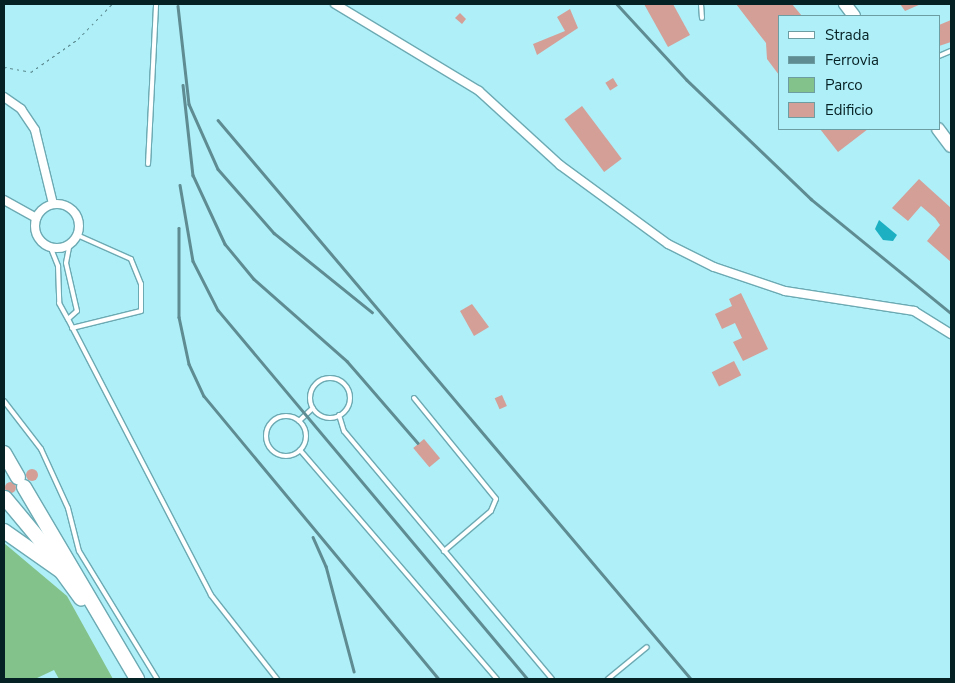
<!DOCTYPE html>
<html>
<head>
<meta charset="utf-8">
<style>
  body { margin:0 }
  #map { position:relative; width:955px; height:683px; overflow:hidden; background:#afeff8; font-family:"Nunito Sans",sans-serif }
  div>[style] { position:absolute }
  .green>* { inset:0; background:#83c38b }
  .water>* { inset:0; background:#1cb0c2 }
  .building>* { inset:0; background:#d49f97; transform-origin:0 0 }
  .round { border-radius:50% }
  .path>* { height:1px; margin-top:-0.5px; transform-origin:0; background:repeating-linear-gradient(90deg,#5a888e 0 2.5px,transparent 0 6.5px) }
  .roads { filter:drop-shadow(1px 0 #6caab3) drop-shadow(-1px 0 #6caab3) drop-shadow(0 1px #6caab3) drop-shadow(0 -1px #6caab3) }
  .service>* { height:4px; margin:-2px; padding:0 2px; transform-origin:2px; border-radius:2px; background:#fff }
  .service>.ring { margin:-2px; padding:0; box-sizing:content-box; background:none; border:4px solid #fff; border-radius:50% }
  .minor>* { height:8px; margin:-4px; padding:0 4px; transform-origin:4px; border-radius:4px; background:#fff }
  .minor>.ring { margin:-4px; padding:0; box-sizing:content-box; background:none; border:8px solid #fff; border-radius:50% }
  .primary>* { height:12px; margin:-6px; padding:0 6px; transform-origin:6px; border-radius:6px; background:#fff }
  .motorway>* { height:14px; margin:-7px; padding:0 7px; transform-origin:7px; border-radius:7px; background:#fff }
  .rail>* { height:2.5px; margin:-1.25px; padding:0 1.25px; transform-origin:1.25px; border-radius:1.25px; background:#5e8c92 }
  span { translate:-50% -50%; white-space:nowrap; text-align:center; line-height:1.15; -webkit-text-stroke:4.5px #afeff8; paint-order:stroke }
  .frame { position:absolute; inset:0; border:5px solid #062124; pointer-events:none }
  .legend { position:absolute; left:778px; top:15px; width:162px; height:115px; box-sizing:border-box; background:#afeff8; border:1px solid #6b9da3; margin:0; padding:6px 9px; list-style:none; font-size:15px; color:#062124 }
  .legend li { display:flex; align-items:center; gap:10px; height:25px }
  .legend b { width:25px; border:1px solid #6b9da3 }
</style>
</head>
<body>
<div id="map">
  <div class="green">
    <div style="clip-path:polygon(4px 543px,67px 596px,113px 679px,59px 679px,54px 670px,35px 679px,4px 679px)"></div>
  </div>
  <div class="water">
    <div style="clip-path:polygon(879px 220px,897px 235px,893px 241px,883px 240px,875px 229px)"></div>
  </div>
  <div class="building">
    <div style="clip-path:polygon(644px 4px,673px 4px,690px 35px,668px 47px)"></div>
    <div style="clip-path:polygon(736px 4px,792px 4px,802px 16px,779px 16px,779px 75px,767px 59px,766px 43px)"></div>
    <div style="clip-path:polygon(900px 4px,921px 4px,905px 11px)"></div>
    <div style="clip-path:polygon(570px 9px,578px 28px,537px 55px,533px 44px,565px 31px,557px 17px)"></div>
    <div style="clip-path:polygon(460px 13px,466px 19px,462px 24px,455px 18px)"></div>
    <div style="clip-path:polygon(951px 20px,951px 42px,939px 46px,939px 25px)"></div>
    <div style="left:613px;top:78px;width:9px;height:9px;rotate:58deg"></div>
    <div style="left:582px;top:106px;width:66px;height:22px;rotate:53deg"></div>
    <div style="clip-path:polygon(820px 129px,868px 129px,838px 152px)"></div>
    <div style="clip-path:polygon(919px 179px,951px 208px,951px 262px,927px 241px,940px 225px,935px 218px,921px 206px,908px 221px,892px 208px)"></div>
    <div style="clip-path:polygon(741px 293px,768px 349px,743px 361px,733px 342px,742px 338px,735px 323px,722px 329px,715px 314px,732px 306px,729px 299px)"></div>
    <div style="clip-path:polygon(472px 304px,489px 327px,474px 336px,460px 311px)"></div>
    <div style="left:734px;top:361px;width:16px;height:25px;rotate:63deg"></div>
    <div style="left:502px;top:395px;width:12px;height:8px;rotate:66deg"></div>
    <div style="left:424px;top:439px;width:25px;height:14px;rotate:50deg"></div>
    <div class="round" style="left:26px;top:469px;width:12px;height:12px"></div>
    <div class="round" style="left:4.5px;top:481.5px;width:11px;height:11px"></div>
  </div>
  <div class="path">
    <div style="left:4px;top:67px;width:27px;rotate:10deg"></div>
    <div style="left:31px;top:72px;width:57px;rotate:-35.1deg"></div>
    <div style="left:78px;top:39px;width:49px;rotate:-45.8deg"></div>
  </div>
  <div class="roads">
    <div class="service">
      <div style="left:701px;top:4px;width:14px;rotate:86deg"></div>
      <div style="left:939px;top:56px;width:13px;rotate:-23deg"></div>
      <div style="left:148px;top:164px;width:160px;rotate:-87.1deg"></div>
      <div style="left:50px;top:246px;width:22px;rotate:68deg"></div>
      <div style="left:58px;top:266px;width:37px;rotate:88deg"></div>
      <div style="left:59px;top:303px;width:18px;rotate:61deg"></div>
      <div style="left:68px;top:319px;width:12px;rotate:-42deg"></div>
      <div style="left:77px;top:311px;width:49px;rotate:-102.9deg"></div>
      <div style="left:66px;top:263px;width:21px;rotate:-79deg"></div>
      <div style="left:68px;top:319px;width:311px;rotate:62.6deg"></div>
      <div style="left:211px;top:595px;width:107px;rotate:51.8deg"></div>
      <div style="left:72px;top:328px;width:71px;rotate:-13.8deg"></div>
      <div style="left:141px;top:311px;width:27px;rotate:-90deg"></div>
      <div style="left:141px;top:284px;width:27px;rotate:-112deg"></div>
      <div style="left:131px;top:259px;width:59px;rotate:-156deg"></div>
      <div class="ring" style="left:310px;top:378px;width:36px;height:36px"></div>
      <div style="left:414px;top:398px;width:130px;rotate:50.9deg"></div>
      <div style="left:496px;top:499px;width:13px;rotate:113deg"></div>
      <div style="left:491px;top:511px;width:62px;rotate:139.6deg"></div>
      <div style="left:4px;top:401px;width:61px;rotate:52.4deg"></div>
      <div style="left:41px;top:449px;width:65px;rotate:65.4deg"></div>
      <div style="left:68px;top:508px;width:44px;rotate:75.7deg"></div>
      <div style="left:79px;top:551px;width:150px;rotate:58.6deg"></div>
      <div style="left:339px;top:415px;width:17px;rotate:73deg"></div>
      <div style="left:344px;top:431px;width:324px;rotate:50deg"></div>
      <div class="ring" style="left:266px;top:416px;width:36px;height:36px"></div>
      <div style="left:299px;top:421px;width:19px;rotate:-43deg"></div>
      <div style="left:300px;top:450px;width:302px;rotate:49.3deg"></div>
      <div style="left:608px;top:679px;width:50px;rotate:-39.4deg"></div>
    </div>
    <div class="minor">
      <div style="left:335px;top:4px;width:168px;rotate:31.1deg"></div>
      <div style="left:479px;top:91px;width:110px;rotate:42.4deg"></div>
      <div style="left:560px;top:165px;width:134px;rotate:36.2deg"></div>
      <div style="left:668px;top:244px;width:51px;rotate:26.6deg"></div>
      <div style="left:714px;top:267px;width:75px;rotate:18.7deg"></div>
      <div style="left:785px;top:291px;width:131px;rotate:8.8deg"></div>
      <div style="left:914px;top:311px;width:44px;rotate:31.9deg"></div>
      <div style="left:4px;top:97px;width:21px;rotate:35deg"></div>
      <div style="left:21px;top:109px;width:25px;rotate:56deg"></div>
      <div style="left:35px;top:130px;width:76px;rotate:76.3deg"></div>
      <div style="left:4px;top:200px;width:37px;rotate:29deg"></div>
      <div class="ring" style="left:35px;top:204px;width:36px;height:36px"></div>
    </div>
    <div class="primary">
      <div style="left:845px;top:4px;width:15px;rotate:53deg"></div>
      <div style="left:938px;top:129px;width:21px;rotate:53deg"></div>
    </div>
    <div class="motorway">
      <div style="left:4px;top:453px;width:28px;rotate:60deg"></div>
      <div style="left:24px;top:487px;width:223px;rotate:59.5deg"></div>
      <div style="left:5px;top:498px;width:102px;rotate:50.2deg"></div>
      <div style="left:4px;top:531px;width:70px;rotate:35.1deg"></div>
      <div style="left:61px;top:571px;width:34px;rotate:54deg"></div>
    </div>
  </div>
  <div class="rail">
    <div style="left:617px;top:4px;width:103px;rotate:47.4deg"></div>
    <div style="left:687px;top:80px;width:172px;rotate:43.8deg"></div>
    <div style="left:811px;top:199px;width:181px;rotate:39.2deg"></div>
    <div style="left:178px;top:6px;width:99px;rotate:83.6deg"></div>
    <div style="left:189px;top:104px;width:71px;rotate:66deg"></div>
    <div style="left:218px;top:169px;width:85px;rotate:48.8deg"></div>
    <div style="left:274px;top:233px;width:126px;rotate:38.9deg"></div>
    <div style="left:183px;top:85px;width:91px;rotate:83.7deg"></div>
    <div style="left:193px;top:175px;width:76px;rotate:65.1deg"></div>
    <div style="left:225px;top:244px;width:45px;rotate:50.4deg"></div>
    <div style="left:254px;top:279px;width:124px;rotate:41.4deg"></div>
    <div style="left:347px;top:361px;width:108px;rotate:49.1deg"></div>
    <div style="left:218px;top:120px;width:732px;rotate:49.76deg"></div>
    <div style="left:180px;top:185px;width:77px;rotate:80.3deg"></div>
    <div style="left:193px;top:261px;width:55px;rotate:63deg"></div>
    <div style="left:218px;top:310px;width:482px;rotate:50deg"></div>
    <div style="left:179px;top:228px;width:89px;rotate:90deg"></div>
    <div style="left:179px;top:317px;width:48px;rotate:78deg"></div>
    <div style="left:189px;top:364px;width:35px;rotate:65deg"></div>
    <div style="left:204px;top:396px;width:368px;rotate:50.3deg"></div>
    <div style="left:313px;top:537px;width:32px;rotate:66deg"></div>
    <div style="left:326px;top:566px;width:109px;rotate:75.1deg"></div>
  </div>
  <div class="frame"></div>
  <ul class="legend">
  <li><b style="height:6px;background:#fff"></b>Strada</li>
  <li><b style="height:6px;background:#5e8c92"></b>Ferrovia</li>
  <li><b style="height:14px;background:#83c38b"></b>Parco</li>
  <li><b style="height:14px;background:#d49f97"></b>Edificio</li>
  </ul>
</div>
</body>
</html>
